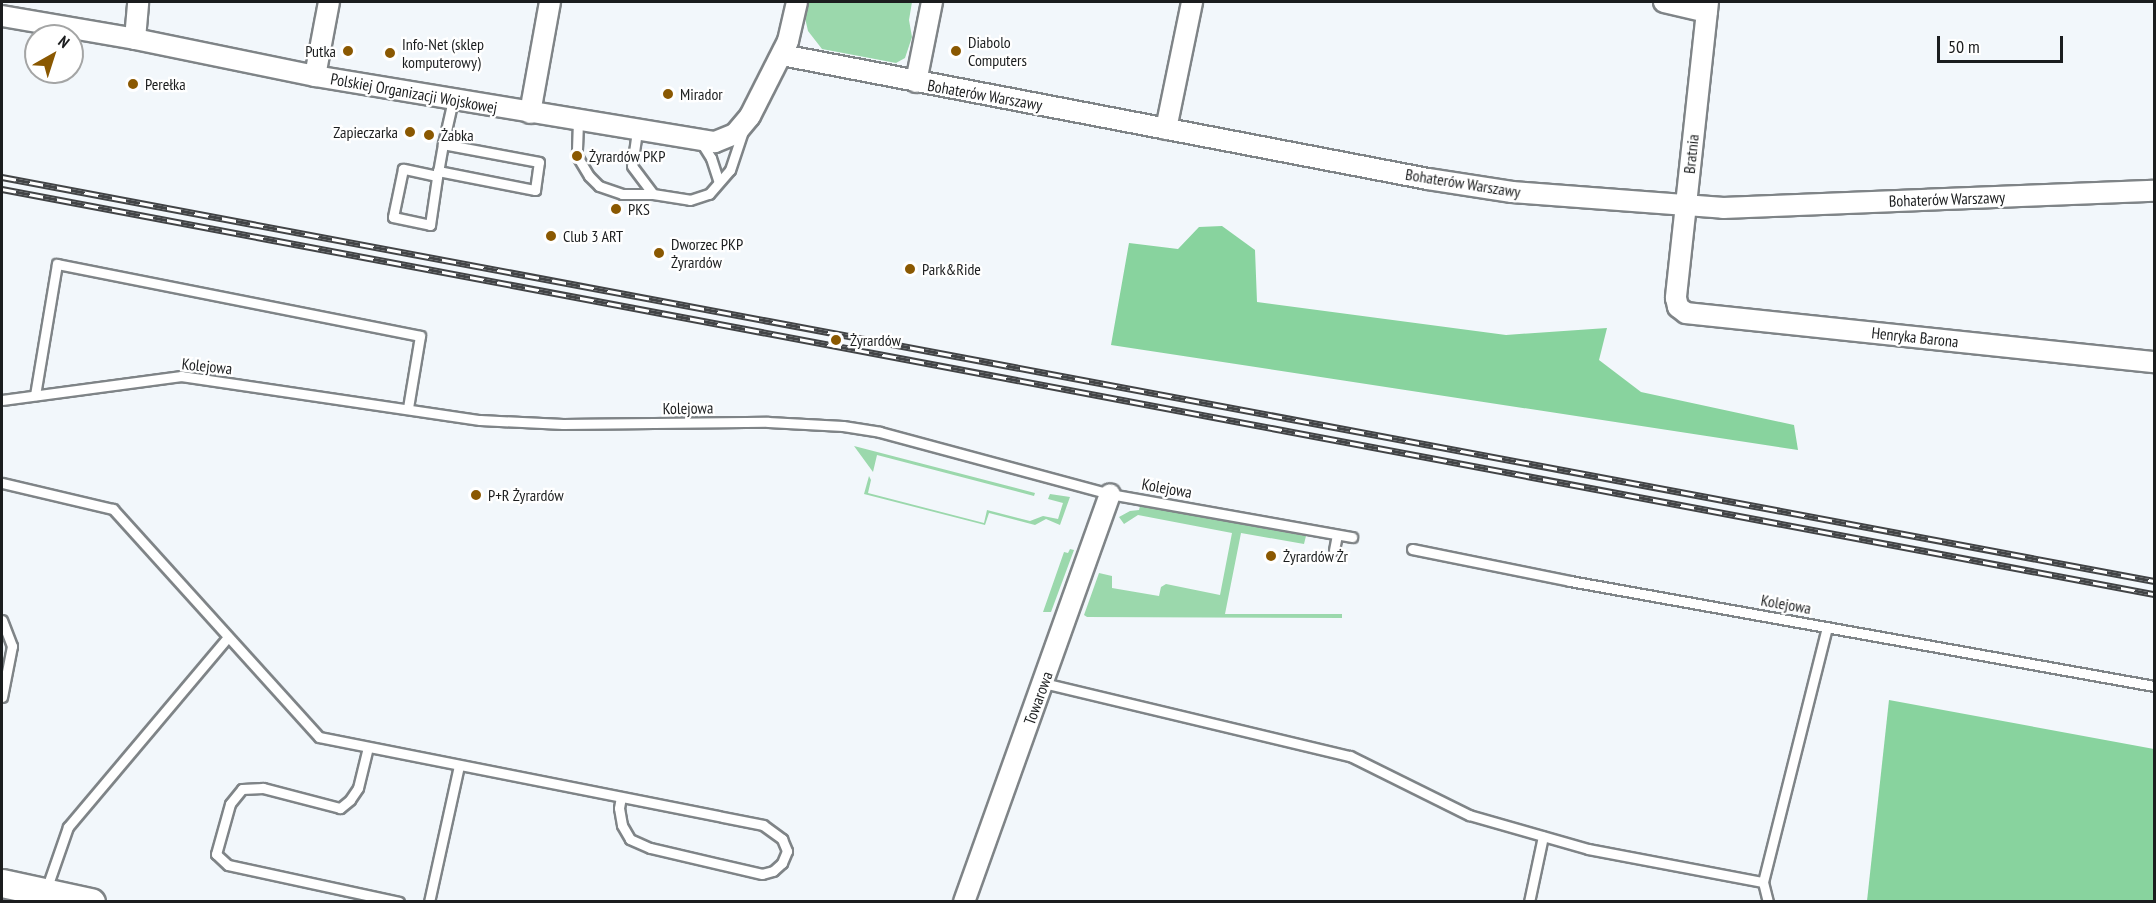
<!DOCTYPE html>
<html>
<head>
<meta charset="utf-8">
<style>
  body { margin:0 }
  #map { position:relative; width:2156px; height:903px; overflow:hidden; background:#f2f7fb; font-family:"PT Sans Narrow",sans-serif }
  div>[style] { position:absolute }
  .green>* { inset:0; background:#9bd8ac }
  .forest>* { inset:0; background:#88d39e }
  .roads { filter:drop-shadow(2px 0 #7f8487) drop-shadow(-2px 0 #7f8487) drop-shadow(0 2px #7f8487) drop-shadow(0 -2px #7f8487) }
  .service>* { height:9px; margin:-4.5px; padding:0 4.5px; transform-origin:4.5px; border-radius:4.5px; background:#fff }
  .minor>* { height:20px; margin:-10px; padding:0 10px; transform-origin:10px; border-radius:10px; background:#fff }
  .secondary>* { height:27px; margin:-13.5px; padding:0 13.5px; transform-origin:13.5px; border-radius:13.5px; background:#fff }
  .rail>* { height:7px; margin-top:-3.5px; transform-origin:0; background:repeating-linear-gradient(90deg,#fff 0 14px,#424446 0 28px); box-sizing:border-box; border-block:2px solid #424446 }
  .dots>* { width:16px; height:16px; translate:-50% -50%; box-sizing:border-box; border:3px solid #fff; border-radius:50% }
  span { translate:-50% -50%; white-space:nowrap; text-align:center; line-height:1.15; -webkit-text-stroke:4.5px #fff; paint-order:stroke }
  .poi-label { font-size:16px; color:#1b1d1e }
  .left { translate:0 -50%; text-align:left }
  .right { translate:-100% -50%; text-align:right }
  .street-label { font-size:16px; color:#1b1d1e }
  .frame { position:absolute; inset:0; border:3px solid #1b1d1e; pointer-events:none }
  .north { position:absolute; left:24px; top:24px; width:60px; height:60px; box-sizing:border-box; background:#fff; border:2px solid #a4a5a5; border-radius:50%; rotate:39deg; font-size:16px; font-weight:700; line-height:24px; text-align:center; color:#1b1d1e }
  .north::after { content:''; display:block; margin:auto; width:21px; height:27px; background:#8a5801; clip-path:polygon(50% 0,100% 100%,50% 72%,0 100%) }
  .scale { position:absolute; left:1937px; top:36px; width:126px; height:27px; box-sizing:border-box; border:3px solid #1b1d1e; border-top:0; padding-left:8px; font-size:18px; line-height:21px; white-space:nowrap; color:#1b1d1e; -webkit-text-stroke:4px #fff; paint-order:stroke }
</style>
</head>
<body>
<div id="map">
  <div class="green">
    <div style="clip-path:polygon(809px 2px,912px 2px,909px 20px,912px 37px,905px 58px,896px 63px,822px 49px,808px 31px,805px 18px)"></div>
    <div style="clip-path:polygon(854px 446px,1035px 493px,1034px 496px,877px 455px,873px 472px)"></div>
    <div style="clip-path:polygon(869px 476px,871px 480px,868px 493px,984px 523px,987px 510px,1030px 521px,1043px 516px,1058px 519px,1063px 503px,1048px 499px,1050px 494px,1070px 497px,1060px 525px,1046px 519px,1035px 525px,989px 513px,985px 525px,864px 494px)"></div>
    <div style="clip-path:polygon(1140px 506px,1306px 536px,1304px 544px,1241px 533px,1225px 614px,1342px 614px,1342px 618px,1087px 617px,1084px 615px,1099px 573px,1112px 576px,1112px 588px,1153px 595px,1159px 596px,1161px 587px,1166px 584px,1220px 595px,1232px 533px,1138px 515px,1124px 524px,1119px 517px,1130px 511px,1139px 510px)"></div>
    <div style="clip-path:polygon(1070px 549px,1074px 550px,1051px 612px,1043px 612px,1064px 552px,1068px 553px)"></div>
  </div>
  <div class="forest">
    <div style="clip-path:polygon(1222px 226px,1255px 250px,1257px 302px,1506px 335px,1607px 328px,1599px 360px,1641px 392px,1794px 425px,1798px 450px,1111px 345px,1129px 243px,1178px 249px,1199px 227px)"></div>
    <div style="clip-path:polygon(1889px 700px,2154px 749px,2154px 901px,1867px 901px)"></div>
  </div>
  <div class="roads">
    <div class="service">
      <div style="left:578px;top:121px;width:35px;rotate:92deg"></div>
      <div style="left:577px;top:156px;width:23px;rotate:59deg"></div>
      <div style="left:589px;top:176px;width:14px;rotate:45deg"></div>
      <div style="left:599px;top:186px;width:24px;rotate:19deg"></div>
      <div style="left:622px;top:194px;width:31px"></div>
      <div style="left:653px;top:194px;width:37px;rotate:9deg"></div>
      <div style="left:690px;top:200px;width:20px;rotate:-18deg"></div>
      <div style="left:709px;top:194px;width:32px;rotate:-49deg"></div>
      <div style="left:730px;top:170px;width:41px;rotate:-71.6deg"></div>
      <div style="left:637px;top:131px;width:35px;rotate:98deg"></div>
      <div style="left:632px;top:166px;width:35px;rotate:53deg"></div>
      <div style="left:701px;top:142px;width:19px;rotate:58deg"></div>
      <div style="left:711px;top:158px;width:25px;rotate:72deg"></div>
      <div style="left:443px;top:144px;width:27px;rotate:100deg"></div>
      <div style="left:438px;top:171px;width:99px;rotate:11.1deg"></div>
      <div style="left:535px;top:190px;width:28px;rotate:-82deg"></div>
      <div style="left:539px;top:162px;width:98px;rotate:-169.4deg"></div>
      <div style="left:443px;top:144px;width:45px;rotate:-77.2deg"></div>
      <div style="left:437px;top:176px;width:35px;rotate:-168deg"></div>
      <div style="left:403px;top:169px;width:49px;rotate:101.8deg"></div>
      <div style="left:393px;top:217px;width:38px;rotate:12deg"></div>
      <div style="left:430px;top:225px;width:55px;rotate:-81.6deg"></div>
      <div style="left:35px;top:395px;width:133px;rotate:-80.5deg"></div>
      <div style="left:57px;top:264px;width:370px;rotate:11.2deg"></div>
      <div style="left:420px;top:336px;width:73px;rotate:99.5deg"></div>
      <div style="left:2px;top:400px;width:181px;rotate:-7.6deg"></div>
      <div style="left:181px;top:376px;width:302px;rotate:8.4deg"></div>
      <div style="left:480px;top:420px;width:83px;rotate:2.8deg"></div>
      <div style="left:563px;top:424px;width:205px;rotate:-0.6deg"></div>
      <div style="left:768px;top:422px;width:75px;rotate:3.1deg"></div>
      <div style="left:843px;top:426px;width:37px;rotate:9deg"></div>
      <div style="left:880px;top:432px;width:238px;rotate:15.1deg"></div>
      <div style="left:1110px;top:494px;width:246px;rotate:10.1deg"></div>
      <div style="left:2px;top:483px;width:114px;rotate:13.2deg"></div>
      <div style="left:113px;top:509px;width:307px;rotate:47.9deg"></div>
      <div style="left:319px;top:737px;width:453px;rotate:11.2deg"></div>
      <div style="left:763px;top:825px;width:24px;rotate:36deg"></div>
      <div style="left:782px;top:839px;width:13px;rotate:67deg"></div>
      <div style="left:787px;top:851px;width:13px;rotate:113deg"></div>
      <div style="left:782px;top:863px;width:12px;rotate:138deg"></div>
      <div style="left:773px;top:871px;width:11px;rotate:165deg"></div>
      <div style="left:762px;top:874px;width:115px;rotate:-166.9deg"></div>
      <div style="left:650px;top:848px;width:22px;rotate:-156deg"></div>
      <div style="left:630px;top:839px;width:16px;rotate:-120deg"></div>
      <div style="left:622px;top:825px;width:17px;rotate:-100deg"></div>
      <div style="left:619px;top:808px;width:11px;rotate:-80deg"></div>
      <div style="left:1412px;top:549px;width:161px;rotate:11.4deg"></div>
      <div style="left:1570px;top:581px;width:593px;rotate:10.19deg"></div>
      <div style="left:1334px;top:550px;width:15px;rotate:-79deg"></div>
      <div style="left:2px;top:620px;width:28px;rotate:69deg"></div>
      <div style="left:12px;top:646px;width:52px;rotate:101.1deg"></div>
      <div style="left:1043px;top:683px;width:316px;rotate:13.4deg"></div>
      <div style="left:1350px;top:756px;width:133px;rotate:26.4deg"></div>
      <div style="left:1469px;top:815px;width:124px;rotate:15.9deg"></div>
      <div style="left:1588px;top:849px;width:178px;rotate:10.7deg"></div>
      <div style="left:1763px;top:882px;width:263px;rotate:-75.9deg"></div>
      <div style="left:368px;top:747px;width:42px;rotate:103.7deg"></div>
      <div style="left:358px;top:788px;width:14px;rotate:124deg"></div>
      <div style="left:350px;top:800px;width:13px;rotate:141deg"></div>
      <div style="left:340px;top:808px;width:80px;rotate:-165.4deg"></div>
      <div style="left:263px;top:788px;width:21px;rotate:177deg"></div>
      <div style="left:242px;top:789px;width:19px;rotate:129deg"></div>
      <div style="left:230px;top:804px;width:52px;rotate:105.6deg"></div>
      <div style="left:216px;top:854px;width:16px;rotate:43deg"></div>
      <div style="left:228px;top:865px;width:175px;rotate:12.2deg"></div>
      <div style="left:1763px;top:882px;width:21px;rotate:76deg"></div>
      <div style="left:46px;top:890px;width:67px;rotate:-70.8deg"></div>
      <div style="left:68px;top:827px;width:248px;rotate:-49.9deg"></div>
      <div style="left:429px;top:902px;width:140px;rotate:-77.6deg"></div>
      <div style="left:1529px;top:902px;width:67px;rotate:-78deg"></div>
    </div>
    <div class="minor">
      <div style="left:1664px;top:2px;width:44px;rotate:13.1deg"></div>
      <div style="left:1708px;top:2px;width:298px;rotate:96.2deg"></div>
      <div style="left:1676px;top:298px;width:9px;rotate:77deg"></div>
      <div style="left:1678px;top:307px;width:10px;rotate:37deg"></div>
      <div style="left:1686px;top:313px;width:471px;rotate:6deg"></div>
      <div style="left:2px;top:16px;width:135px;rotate:9.8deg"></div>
      <div style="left:135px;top:39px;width:184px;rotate:11.6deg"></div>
      <div style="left:315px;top:76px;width:405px;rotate:9.4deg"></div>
      <div style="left:715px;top:142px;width:22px;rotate:-22deg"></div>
      <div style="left:735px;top:134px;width:23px;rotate:-50deg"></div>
      <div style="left:750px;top:116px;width:84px;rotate:-63.1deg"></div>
      <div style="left:788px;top:41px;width:40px;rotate:-77deg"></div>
      <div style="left:135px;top:39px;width:37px;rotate:-85deg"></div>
      <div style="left:782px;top:55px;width:658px;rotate:10.87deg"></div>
      <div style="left:1428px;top:179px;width:85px;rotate:8.8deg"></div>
      <div style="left:1512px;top:192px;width:212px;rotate:4.3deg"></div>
      <div style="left:1723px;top:208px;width:431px;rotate:-2.3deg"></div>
      <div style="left:315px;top:76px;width:75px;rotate:-79.3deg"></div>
      <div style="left:916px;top:82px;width:82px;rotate:-78.7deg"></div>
      <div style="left:530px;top:113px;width:113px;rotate:-79.8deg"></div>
      <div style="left:1166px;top:129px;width:130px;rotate:-78.4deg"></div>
      <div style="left:964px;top:902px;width:433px;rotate:-70.3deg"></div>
    </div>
    <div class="secondary">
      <div style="left:2px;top:883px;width:91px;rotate:12.1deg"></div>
    </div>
  </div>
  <div class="rail">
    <div style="left:2px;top:177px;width:2190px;rotate:10.63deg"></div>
    <div style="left:2px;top:189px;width:2190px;rotate:10.66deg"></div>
  </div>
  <div class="dots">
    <div style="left:348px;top:51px;background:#8a5801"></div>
    <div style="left:956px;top:51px;background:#8a5801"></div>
    <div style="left:390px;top:53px;background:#8a5801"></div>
    <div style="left:133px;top:84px;background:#8a5801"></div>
    <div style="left:668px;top:94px;background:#8a5801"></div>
    <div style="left:410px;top:132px;background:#8a5801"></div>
    <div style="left:429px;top:135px;background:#8a5801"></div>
    <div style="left:577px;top:156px;background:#8a5801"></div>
    <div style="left:616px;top:209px;background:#8a5801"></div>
    <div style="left:551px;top:236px;background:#8a5801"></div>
    <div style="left:659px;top:253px;background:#8a5801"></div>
    <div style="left:910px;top:269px;background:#8a5801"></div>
    <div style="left:836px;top:340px;background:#8a5801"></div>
    <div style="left:476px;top:495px;background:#8a5801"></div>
    <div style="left:1271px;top:556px;background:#8a5801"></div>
  </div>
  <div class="poi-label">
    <span class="left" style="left:968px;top:51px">Diabolo<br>Computers</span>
    <span class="left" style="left:402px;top:53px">Info-Net (sklep<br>komputerowy)</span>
    <span class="right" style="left:336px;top:51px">Putka</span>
    <span class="left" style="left:145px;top:84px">Perełka</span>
    <span class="left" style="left:680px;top:94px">Mirador</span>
    <span class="right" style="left:398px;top:132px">Zapieczarka</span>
    <span class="left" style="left:441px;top:135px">Żabka</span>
    <span class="left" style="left:589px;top:156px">Żyrardów PKP</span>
    <span class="left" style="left:628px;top:209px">PKS</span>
    <span class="left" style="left:563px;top:236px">Club 3 ART</span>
    <span class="left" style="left:671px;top:253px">Dworzec PKP<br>Żyrardów</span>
    <span class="left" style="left:922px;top:269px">Park&amp;Ride</span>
    <span class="left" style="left:850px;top:340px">Żyrardów</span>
    <span class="left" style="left:488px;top:495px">P+R Żyrardów</span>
    <span class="left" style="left:1283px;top:556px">Żyrardów Żr</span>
  </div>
  <div class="street-label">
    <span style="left:414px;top:93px;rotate:10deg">Polskiej Organizacji Wojskowej</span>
    <span style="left:985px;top:95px;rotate:10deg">Bohaterów Warszawy</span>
    <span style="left:1691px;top:154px;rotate:-84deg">Bratnia</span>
    <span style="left:1463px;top:183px;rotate:9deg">Bohaterów Warszawy</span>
    <span style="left:1947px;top:199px;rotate:-2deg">Bohaterów Warszawy</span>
    <span style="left:1915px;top:337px;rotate:6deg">Henryka Barona</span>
    <span style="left:207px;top:366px;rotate:6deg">Kolejowa</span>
    <span style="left:688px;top:408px;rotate:-1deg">Kolejowa</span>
    <span style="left:1167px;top:488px;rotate:10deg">Kolejowa</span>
    <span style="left:1786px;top:604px;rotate:10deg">Kolejowa</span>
    <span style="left:1038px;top:698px;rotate:-70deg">Towarowa</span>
  </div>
  <div class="frame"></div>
  <div class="north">N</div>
  <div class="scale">50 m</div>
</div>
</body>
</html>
